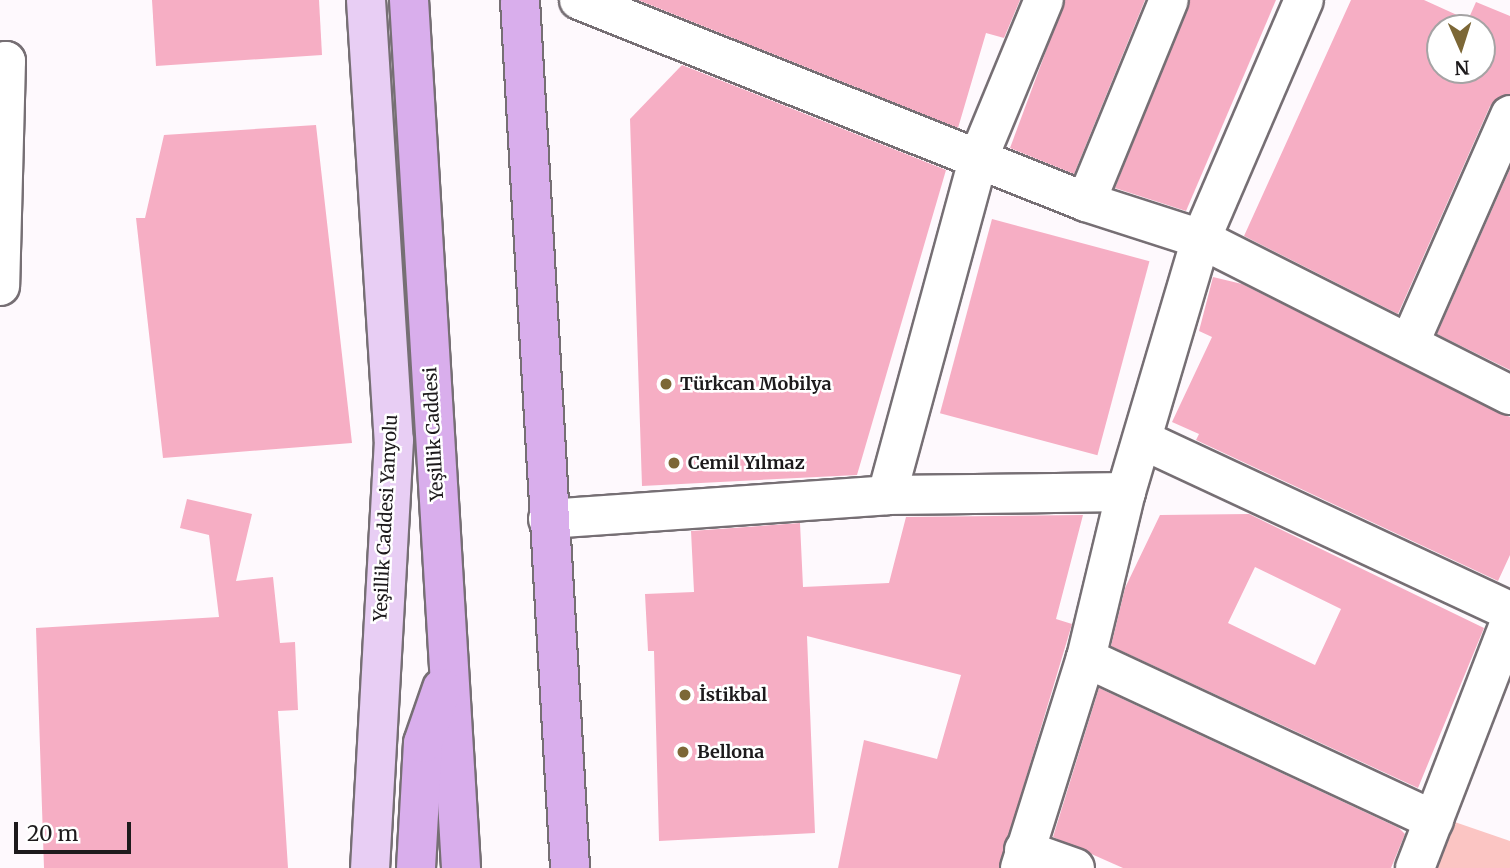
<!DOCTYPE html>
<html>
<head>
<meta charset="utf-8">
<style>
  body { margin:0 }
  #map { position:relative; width:1510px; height:868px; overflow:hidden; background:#fef9fd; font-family:Merriweather,serif }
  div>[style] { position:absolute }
  .green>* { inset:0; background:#fbc5c3 }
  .building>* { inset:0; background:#f6aec4; transform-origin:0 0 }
  .roads { filter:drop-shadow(2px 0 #766f74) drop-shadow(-2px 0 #766f74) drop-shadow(0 2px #766f74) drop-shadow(0 -2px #766f74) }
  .minor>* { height:38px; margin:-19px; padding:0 19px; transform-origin:19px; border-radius:19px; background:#fff }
  .major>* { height:38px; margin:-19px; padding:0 19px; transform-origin:19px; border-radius:19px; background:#e8cef4 }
  .highway>* { height:38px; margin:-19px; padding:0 19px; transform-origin:19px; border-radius:19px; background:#d9aeec }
  .dots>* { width:19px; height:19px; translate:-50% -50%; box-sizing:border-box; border:4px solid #fff; border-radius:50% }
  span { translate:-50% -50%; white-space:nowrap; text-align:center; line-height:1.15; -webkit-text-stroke:5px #fff; paint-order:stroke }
  .poi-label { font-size:18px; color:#1d1a1c; font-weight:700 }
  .left { translate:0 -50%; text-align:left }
  .street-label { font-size:18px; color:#1d1a1c }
  .north { position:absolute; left:1426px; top:14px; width:70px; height:70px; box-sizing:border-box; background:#fff; border:2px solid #a5a3a4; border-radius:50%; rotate:177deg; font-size:19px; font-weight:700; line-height:28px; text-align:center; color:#1d1a1c }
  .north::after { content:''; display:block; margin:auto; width:24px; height:32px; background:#7c6736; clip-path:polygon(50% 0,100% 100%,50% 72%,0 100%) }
  .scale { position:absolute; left:14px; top:822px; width:117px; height:32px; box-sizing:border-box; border:4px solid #1d1a1c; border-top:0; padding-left:9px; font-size:21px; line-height:24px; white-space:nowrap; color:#1d1a1c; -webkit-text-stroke:5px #fff; paint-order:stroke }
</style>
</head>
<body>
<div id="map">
  <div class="green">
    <div style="clip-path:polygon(1446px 819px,1510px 841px,1510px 868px,1427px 868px)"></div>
  </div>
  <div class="building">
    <div style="clip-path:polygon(152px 0,319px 0,322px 55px,156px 66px)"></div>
    <div style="clip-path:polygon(638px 0,1020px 0,1004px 38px,986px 33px,958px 128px)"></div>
    <div style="clip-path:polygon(1065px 0,1145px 0,1074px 174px,1010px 148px)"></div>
    <div style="clip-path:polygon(1190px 0,1276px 0,1186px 211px,1115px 188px)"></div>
    <div style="clip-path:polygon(evenodd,1351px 0,1424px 0,1468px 20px,1476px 2px,1510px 16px,1510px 94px,1490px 106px,1398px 314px,1244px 236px,1351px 0,1440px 28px,1482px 28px,1482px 70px,1440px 70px,1440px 28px)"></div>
    <div style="clip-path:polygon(682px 65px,946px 170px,857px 475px,642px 486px,630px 119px)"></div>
    <div style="clip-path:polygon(316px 125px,352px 443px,163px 458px,136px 218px,145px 218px,164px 135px)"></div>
    <div style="clip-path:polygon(1510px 169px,1510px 370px,1437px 334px)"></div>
    <div style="left:992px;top:219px;width:163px;height:201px;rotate:15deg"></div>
    <div style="clip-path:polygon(1213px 277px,1242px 284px,1510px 417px,1510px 555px,1498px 581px,1196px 440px,1199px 434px,1172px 422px,1212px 337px,1199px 331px)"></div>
    <div style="clip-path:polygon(187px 499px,252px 514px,236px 581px,273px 577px,280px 643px,295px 642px,298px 710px,278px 711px,288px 868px,44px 868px,36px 628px,219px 617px,209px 535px,180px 528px)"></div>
    <div style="clip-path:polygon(evenodd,1249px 514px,1484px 628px,1418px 788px,1111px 646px,1125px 588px,1160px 515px,1249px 514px,1255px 567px,1341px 609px,1315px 665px,1228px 623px,1255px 567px)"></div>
    <div style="clip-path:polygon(1083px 515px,1056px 619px,1072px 624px,999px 868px,838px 868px,864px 740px,937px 759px,961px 675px,807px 636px,815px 833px,659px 841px,654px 651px,648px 651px,645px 594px,694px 592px,691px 531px,800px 523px,803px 587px,889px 583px,906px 517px)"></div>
    <div style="clip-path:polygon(1099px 688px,1399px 828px,1405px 834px,1391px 868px,1123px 868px,1053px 837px)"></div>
  </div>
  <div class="roads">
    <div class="minor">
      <div style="left:579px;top:0;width:546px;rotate:21.72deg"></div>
      <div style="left:1086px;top:202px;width:121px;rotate:17.8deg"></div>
      <div style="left:1201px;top:239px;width:346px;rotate:26.8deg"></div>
      <div style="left:0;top:62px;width:6px;rotate:-9deg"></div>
      <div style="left:6px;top:61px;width:225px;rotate:91.5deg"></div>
      <div style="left:1086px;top:202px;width:218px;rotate:-67.7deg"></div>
      <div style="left:1410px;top:342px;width:248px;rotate:-66.2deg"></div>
      <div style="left:1145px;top:441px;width:403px;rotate:25deg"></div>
      <div style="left:887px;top:495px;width:348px;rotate:-74.8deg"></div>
      <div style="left:978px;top:159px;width:172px;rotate:-67.5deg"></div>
      <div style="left:548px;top:519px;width:340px;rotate:-4deg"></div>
      <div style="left:887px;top:495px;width:239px;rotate:-0.7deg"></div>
      <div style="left:1086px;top:658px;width:384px;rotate:25deg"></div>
      <div style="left:1024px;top:850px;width:54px;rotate:19.4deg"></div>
      <div style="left:1020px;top:868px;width:220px;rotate:-72.6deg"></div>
      <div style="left:1086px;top:658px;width:171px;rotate:-76.5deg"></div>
      <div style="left:1126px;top:492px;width:264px;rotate:-73.5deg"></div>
      <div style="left:1201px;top:239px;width:260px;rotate:-66.7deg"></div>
      <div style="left:1415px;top:868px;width:264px;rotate:-68.9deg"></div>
    </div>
    <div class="major">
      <div style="left:366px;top:0;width:441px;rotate:86.4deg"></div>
      <div style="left:394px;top:440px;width:429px;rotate:93.2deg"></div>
    </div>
    <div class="highway">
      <div style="left:409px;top:0;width:870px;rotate:86.57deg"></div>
      <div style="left:520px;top:0;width:869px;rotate:86.7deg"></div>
      <div style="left:416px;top:868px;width:125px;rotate:-86.8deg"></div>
      <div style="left:423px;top:743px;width:58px;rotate:-70.9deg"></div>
    </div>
  </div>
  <div class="dots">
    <div style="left:666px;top:384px;background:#7c6736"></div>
    <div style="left:674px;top:463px;background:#7c6736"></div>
    <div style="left:685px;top:695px;background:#7c6736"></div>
    <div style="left:683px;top:752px;background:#7c6736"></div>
  </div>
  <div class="poi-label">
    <span class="left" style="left:680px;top:384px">Türkcan Mobilya</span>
    <span class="left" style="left:688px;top:463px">Cemil Yılmaz</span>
    <span class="left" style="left:699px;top:695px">İstikbal</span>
    <span class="left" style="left:697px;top:752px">Bellona</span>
  </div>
  <div class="street-label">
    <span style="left:434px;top:434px;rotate:-93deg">Yeşillik Caddesi</span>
    <span style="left:386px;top:518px;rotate:-87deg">Yeşillik Caddesi Yanyolu</span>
  </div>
  <div class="north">N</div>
  <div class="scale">20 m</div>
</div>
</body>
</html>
